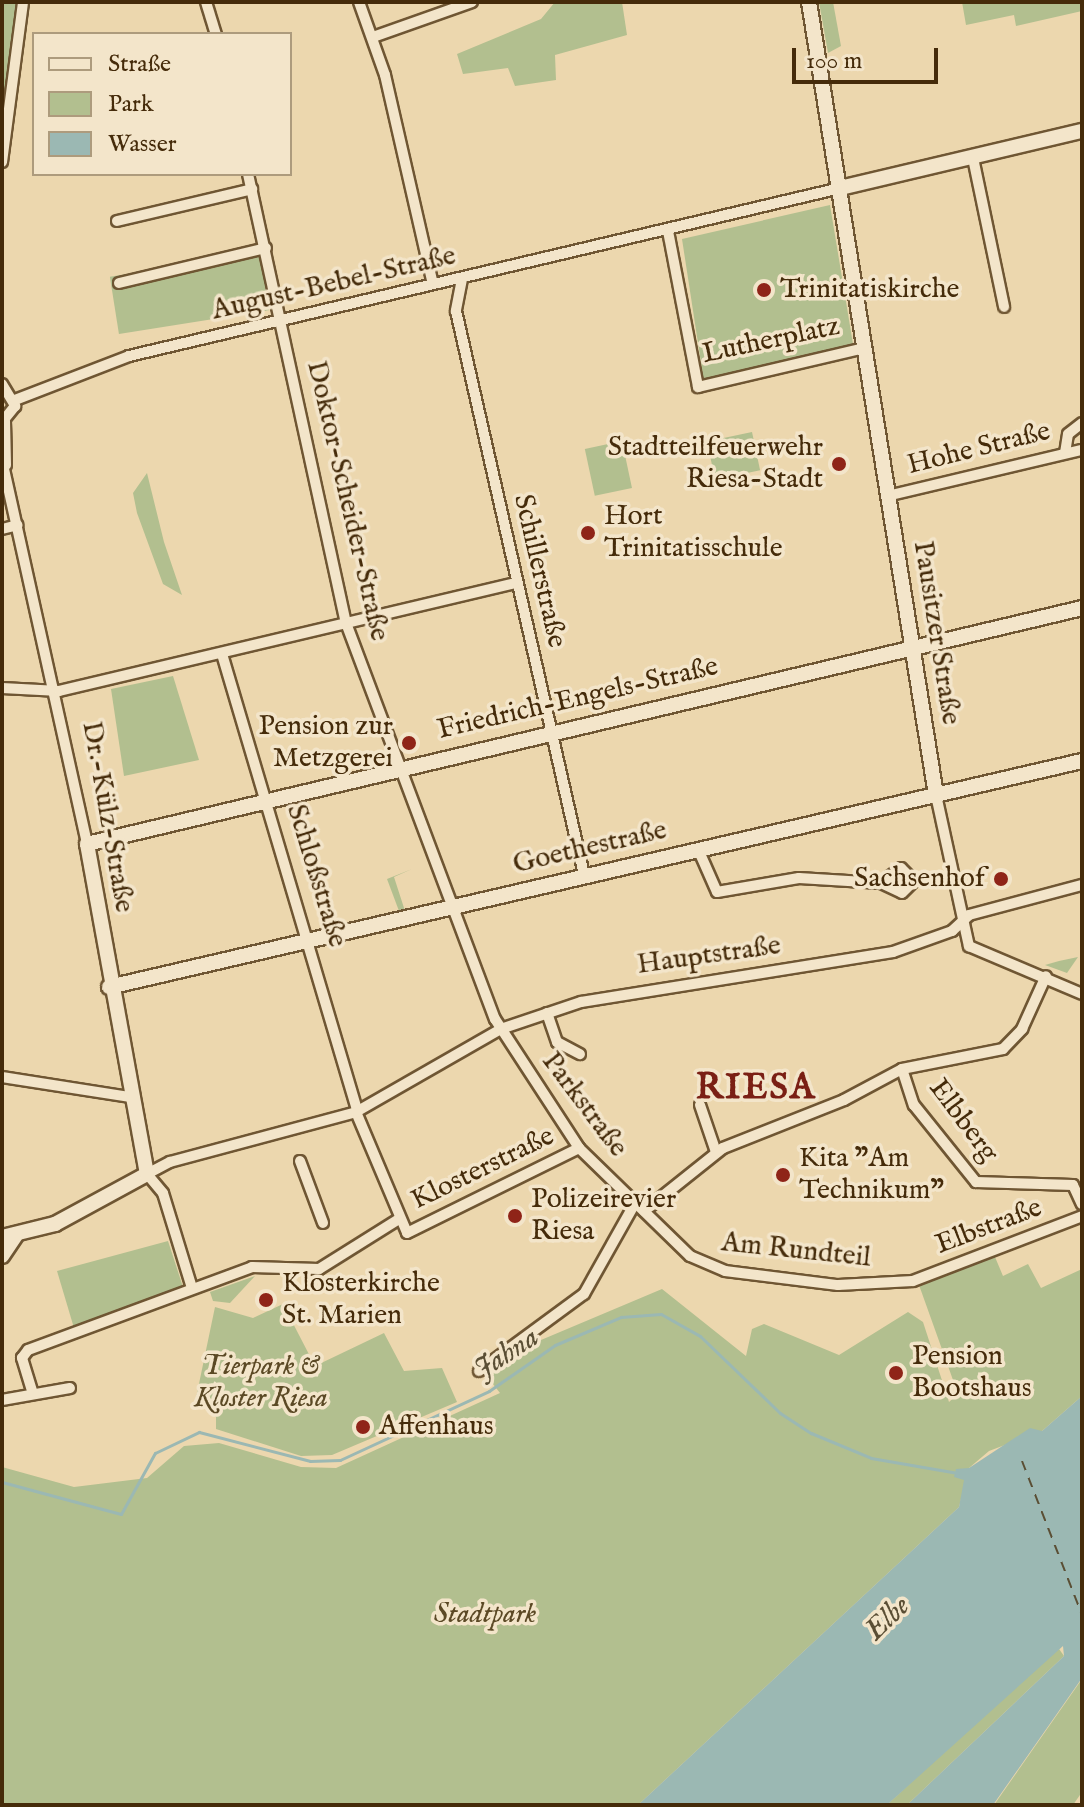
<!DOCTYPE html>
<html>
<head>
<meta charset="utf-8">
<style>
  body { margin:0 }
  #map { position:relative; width:1084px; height:1807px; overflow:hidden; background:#ecd7ae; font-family:"IM FELL English",serif }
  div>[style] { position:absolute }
  .green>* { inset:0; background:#b2bf8f; transform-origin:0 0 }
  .water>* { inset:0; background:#9bb8b3 }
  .stream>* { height:3px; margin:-1.5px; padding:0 1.5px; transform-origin:1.5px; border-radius:1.5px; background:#9bb8b3 }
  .ferry>* { height:2px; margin-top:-1px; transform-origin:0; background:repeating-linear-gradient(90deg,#5a4e34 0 10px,transparent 0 18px) }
  .roads { filter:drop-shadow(2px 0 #6f5633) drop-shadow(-2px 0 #6f5633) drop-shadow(0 2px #6f5633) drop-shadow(0 -2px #6f5633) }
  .street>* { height:10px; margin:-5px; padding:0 5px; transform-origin:5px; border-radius:5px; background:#f3e5ca }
  .secondary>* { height:14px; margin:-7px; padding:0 7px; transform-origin:7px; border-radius:7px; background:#f3e5ca }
  .dots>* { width:22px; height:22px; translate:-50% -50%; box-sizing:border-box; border:4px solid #f3e5ca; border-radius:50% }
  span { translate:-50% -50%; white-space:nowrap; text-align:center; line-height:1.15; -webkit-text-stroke:7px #f3e5ca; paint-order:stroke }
  .street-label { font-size:28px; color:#452b0a }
  .poi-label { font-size:28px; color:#452b0a }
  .left { translate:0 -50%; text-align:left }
  .right { translate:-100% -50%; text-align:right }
  .park-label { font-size:28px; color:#5b4925; font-style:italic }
  .water-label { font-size:30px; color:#5a4e34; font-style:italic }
  .district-label { font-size:36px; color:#7a1f14; font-weight:700; letter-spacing:2px }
  .frame { position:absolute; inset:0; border:4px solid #452b0a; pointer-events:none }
  .legend { position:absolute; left:32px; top:32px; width:260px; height:144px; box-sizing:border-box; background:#f3e5ca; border:2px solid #ad9b7d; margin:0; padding:10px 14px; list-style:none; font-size:24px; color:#452b0a }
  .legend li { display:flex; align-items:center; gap:16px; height:40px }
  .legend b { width:40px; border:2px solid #ad9b7d }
  .scale { position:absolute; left:792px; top:48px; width:146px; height:36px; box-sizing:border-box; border:4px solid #452b0a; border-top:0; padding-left:10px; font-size:24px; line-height:28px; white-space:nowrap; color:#452b0a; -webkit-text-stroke:6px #f3e5ca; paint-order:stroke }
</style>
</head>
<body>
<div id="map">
  <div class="green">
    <div style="clip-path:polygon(2px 2px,20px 2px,4px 107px,2px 106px)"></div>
    <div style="clip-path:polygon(555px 2px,622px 2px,627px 35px,555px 55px,556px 80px,515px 86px,508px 68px,463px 74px,457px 54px,541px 19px)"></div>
    <div style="clip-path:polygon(819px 2px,833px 2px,841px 46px,828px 53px)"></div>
    <div style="clip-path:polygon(962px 2px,1082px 2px,1082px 11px,1016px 26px,1014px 15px,966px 25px)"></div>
    <div style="clip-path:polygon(830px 205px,853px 344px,704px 382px,682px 239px)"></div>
    <div style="left:260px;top:253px;width:58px;height:152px;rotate:81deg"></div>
    <div style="left:752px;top:432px;width:39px;height:46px;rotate:78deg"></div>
    <div style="left:622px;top:441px;width:48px;height:38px;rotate:78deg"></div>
    <div style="clip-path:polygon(147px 473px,164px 542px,182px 595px,163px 584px,137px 513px,133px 493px)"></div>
    <div style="clip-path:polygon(173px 676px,199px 760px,124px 776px,111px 689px)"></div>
    <div style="clip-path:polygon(412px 869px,394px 877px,405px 911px,399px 911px,387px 879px)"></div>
    <div style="clip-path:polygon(1078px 957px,1067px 973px,1045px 965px,1059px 961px)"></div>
    <div style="clip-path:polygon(168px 1241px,184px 1290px,74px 1328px,57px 1271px)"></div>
    <div style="clip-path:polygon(995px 1257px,1003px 1276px,1028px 1264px,1041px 1288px,1082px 1269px,1082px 1396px,1042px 1431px,989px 1451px,969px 1468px,959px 1507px,638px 1805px,2px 1805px,2px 1467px,74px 1487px,147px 1478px,184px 1446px,219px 1443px,301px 1467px,336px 1468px,500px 1393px,486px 1375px,522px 1348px,662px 1289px,746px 1356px,752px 1329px,764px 1324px,839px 1355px,908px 1312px,923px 1322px,949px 1402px,958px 1394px,919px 1285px)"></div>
    <div style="clip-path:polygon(255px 1276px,230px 1303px,213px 1301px,210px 1292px)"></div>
    <div style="clip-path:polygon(283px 1304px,315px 1366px,384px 1333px,404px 1371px,442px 1368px,457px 1402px,332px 1455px,301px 1456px,216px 1429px,216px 1417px,196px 1398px,215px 1307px,253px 1318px)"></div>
    <div style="clip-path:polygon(1057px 1646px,1064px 1656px,907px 1805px,887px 1805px)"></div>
    <div style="clip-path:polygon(1082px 1679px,1082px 1792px,1073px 1805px,994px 1805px)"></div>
  </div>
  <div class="water">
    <div style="clip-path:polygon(1082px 1396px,1082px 1678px,993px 1805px,907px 1805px,1064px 1656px,1063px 1646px,887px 1805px,638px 1805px,959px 1507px,964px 1480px,954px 1477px,956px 1469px,969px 1468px,1030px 1428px,1042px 1431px)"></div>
  </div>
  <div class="stream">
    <div style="left:2px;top:1482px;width:123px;rotate:15.1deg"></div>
    <div style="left:121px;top:1514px;width:70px;rotate:-60.9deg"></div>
    <div style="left:155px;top:1453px;width:49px;rotate:-25.5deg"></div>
    <div style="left:199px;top:1432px;width:115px;rotate:14.6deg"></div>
    <div style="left:310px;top:1461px;width:30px;rotate:-2deg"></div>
    <div style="left:340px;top:1460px;width:164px;rotate:-24.8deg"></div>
    <div style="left:489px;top:1391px;width:80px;rotate:-34.9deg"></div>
    <div style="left:555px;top:1345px;width:72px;rotate:-23deg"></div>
    <div style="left:621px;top:1317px;width:40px;rotate:-4.3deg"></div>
    <div style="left:661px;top:1314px;width:45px;rotate:29.4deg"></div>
    <div style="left:700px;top:1336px;width:111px;rotate:43.9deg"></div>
    <div style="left:780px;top:1413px;width:37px;rotate:33deg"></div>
    <div style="left:811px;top:1433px;width:65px;rotate:22.6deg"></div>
    <div style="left:871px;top:1458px;width:88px;rotate:9.8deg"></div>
  </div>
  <div class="ferry">
    <div style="left:1022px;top:1461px;width:165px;rotate:68.7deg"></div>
  </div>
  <div class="roads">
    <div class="street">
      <div style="left:206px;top:2px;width:34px;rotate:73deg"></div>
      <div style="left:359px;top:2px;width:77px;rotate:70.4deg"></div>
      <div style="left:385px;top:75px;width:214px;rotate:77.1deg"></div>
      <div style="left:373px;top:37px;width:105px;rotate:-19.5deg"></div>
      <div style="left:973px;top:158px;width:152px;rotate:78.2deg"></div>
      <div style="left:2px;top:162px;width:161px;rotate:-82.5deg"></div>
      <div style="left:248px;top:174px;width:460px;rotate:77.7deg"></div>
      <div style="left:346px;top:623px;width:423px;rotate:69.4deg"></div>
      <div style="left:495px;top:1019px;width:154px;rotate:56.9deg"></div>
      <div style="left:579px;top:1148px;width:155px;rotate:44.2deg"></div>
      <div style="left:690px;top:1256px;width:38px;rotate:23deg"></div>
      <div style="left:725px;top:1271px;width:114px;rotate:7.1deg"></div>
      <div style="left:838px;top:1285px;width:75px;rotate:-3.1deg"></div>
      <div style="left:913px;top:1281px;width:181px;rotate:-21deg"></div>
      <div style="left:117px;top:221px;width:139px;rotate:-13.3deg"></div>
      <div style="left:668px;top:231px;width:159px;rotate:79.1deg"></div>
      <div style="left:698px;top:387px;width:171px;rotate:-13.2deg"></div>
      <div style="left:462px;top:279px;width:33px;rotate:101deg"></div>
      <div style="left:456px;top:311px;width:578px;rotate:77.21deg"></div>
      <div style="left:119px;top:283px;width:151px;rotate:-13.4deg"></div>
      <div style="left:2px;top:384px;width:26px;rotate:59deg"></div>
      <div style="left:15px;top:406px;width:21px;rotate:129deg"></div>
      <div style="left:15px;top:400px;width:122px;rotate:-21.1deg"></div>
      <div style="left:129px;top:356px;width:731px;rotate:-13.29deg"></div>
      <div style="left:5px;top:421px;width:44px;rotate:88.7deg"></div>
      <div style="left:1065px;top:453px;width:19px;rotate:-81deg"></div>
      <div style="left:1068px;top:434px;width:18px;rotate:-38deg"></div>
      <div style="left:2px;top:460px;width:393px;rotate:77.5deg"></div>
      <div style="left:887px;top:496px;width:200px;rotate:-13.3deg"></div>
      <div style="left:2px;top:529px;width:16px;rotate:-14deg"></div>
      <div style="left:222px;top:654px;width:476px;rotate:73.5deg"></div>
      <div style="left:2px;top:688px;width:57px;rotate:3deg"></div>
      <div style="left:59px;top:691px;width:469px;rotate:-13.3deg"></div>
      <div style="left:936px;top:795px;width:155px;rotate:77.7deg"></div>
      <div style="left:969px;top:946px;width:123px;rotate:23deg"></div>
      <div style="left:698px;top:849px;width:47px;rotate:66.2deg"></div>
      <div style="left:717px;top:892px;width:83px;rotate:-9.7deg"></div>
      <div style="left:799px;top:878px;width:82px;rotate:3.5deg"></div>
      <div style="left:881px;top:883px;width:23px;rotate:25deg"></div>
      <div style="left:902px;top:893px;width:17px;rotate:-45deg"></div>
      <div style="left:914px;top:881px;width:18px;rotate:-135deg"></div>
      <div style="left:901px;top:868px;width:25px;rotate:143deg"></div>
      <div style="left:547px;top:1013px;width:31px;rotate:71deg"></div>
      <div style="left:557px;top:1042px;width:26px;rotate:28deg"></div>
      <div style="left:902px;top:1069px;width:38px;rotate:72deg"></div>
      <div style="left:914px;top:1105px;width:99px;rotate:51.2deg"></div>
      <div style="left:976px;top:1182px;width:97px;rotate:1.8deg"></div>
      <div style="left:1073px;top:1185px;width:21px;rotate:65deg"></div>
      <div style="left:2px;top:1077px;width:130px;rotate:8.9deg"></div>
      <div style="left:700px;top:1105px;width:50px;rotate:71.2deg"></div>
      <div style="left:356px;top:1112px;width:131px;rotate:67.1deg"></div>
      <div style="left:407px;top:1233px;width:192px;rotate:-26.3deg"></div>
      <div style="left:300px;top:1161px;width:66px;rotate:69.6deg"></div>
      <div style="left:644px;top:1211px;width:101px;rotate:-38.6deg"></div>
      <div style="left:723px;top:1148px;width:130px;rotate:-21.6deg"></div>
      <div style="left:844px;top:1100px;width:66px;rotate:-28.1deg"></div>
      <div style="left:902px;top:1069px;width:103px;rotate:-11.2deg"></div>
      <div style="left:1003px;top:1049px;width:28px;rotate:-46deg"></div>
      <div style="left:1022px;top:1029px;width:58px;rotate:-65.6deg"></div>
      <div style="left:192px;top:1288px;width:99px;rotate:-107deg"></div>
      <div style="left:163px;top:1193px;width:25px;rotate:-130deg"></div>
      <div style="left:147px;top:1174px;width:26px;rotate:-28deg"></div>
      <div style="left:170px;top:1162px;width:193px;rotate:-15deg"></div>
      <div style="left:356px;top:1112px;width:167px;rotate:-29.8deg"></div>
      <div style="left:501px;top:1029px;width:84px;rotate:-18.6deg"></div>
      <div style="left:581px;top:1002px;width:316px;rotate:-9.1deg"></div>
      <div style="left:893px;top:952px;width:63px;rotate:-19.6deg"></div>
      <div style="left:952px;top:931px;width:23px;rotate:-43deg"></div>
      <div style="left:969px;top:915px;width:117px;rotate:-14.9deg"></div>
      <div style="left:479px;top:1371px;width:130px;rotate:-36.3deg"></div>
      <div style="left:584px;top:1294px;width:102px;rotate:-60.7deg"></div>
      <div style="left:33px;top:1394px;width:38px;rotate:-107deg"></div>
      <div style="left:22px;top:1358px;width:10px;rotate:-53deg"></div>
      <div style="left:28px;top:1350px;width:239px;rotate:-20.3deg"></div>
      <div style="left:252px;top:1267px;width:67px;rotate:1.7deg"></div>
      <div style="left:319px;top:1269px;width:94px;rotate:-32deg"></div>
      <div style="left:2px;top:1400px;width:69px;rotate:-10deg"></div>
    </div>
    <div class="secondary">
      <div style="left:809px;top:2px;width:803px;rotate:80.9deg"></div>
      <div style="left:840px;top:188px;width:249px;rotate:-13.3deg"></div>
      <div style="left:109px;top:987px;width:999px;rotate:-13.08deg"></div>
      <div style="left:2px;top:1237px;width:55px;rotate:-13.8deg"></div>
      <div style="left:55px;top:1224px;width:105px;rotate:-28.5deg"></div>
      <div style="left:147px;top:1174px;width:335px;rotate:-100.3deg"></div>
      <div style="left:87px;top:844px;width:1023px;rotate:-13.34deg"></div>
      <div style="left:2px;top:1256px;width:25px;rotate:-56deg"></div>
    </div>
  </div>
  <div class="dots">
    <div style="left:764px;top:290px;background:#8f2418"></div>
    <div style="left:839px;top:464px;background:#8f2418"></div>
    <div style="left:588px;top:533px;background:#8f2418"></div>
    <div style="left:409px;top:743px;background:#8f2418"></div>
    <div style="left:1001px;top:879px;background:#8f2418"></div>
    <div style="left:783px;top:1175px;background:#8f2418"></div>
    <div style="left:515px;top:1216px;background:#8f2418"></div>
    <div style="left:266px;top:1300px;background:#8f2418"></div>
    <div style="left:896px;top:1373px;background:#8f2418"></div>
    <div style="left:363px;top:1427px;background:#8f2418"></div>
  </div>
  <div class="street-label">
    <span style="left:334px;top:284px;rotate:-13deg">August-Bebel-Straße</span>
    <span style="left:771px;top:341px;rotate:-12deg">Lutherplatz</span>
    <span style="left:979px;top:449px;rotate:-14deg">Hohe Straße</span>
    <span style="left:347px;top:501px;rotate:77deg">Doktor-Scheider-Straße</span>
    <span style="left:539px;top:571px;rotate:77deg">Schillerstraße</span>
    <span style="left:936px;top:633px;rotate:81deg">Pausitzer Straße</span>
    <span style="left:578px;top:699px;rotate:-13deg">Friedrich-Engels-Straße</span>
    <span style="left:107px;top:817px;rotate:80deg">Dr.-Külz-Straße</span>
    <span style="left:590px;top:848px;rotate:-13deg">Goethestraße</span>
    <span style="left:316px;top:876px;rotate:73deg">Schloßstraße</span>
    <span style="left:709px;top:956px;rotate:-8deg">Hauptstraße</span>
    <span style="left:584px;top:1105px;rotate:53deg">Parkstraße</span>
    <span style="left:963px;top:1121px;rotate:53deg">Elbberg</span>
    <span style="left:483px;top:1169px;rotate:-26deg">Klosterstraße</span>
    <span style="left:989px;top:1227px;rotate:-21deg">Elbstraße</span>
    <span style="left:796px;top:1251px;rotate:6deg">Am Rundteil</span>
  </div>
  <div class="poi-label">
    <span class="left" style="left:780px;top:290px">Trinitatiskirche</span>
    <span class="right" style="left:823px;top:464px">Stadtteilfeuerwehr<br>Riesa-Stadt</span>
    <span class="left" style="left:604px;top:533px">Hort<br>Trinitatisschule</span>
    <span class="right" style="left:393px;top:743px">Pension zur<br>Metzgerei</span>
    <span class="right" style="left:985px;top:879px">Sachsenhof</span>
    <span class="left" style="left:799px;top:1175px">Kita "Am<br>Technikum"</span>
    <span class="left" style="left:531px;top:1216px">Polizeirevier<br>Riesa</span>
    <span class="left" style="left:282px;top:1300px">Klosterkirche<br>St. Marien</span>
    <span class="left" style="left:912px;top:1373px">Pension<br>Bootshaus</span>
    <span class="left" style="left:379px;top:1427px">Affenhaus</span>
  </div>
  <div class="park-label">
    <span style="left:261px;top:1383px">Tierpark &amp;<br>Kloster Riesa</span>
    <span style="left:485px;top:1615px">Stadtpark</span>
  </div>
  <div class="water-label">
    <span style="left:507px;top:1354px;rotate:-33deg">Jahna</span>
    <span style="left:888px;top:1619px;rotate:-44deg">Elbe</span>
  </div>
  <div class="district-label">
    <span style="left:756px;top:1089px">RIESA</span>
  </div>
  <div class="frame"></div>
  <ul class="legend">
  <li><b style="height:10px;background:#f3e5ca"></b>Straße</li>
  <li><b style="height:22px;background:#b2bf8f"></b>Park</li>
  <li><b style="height:22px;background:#9bb8b3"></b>Wasser</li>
  </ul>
  <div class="scale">100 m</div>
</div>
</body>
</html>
